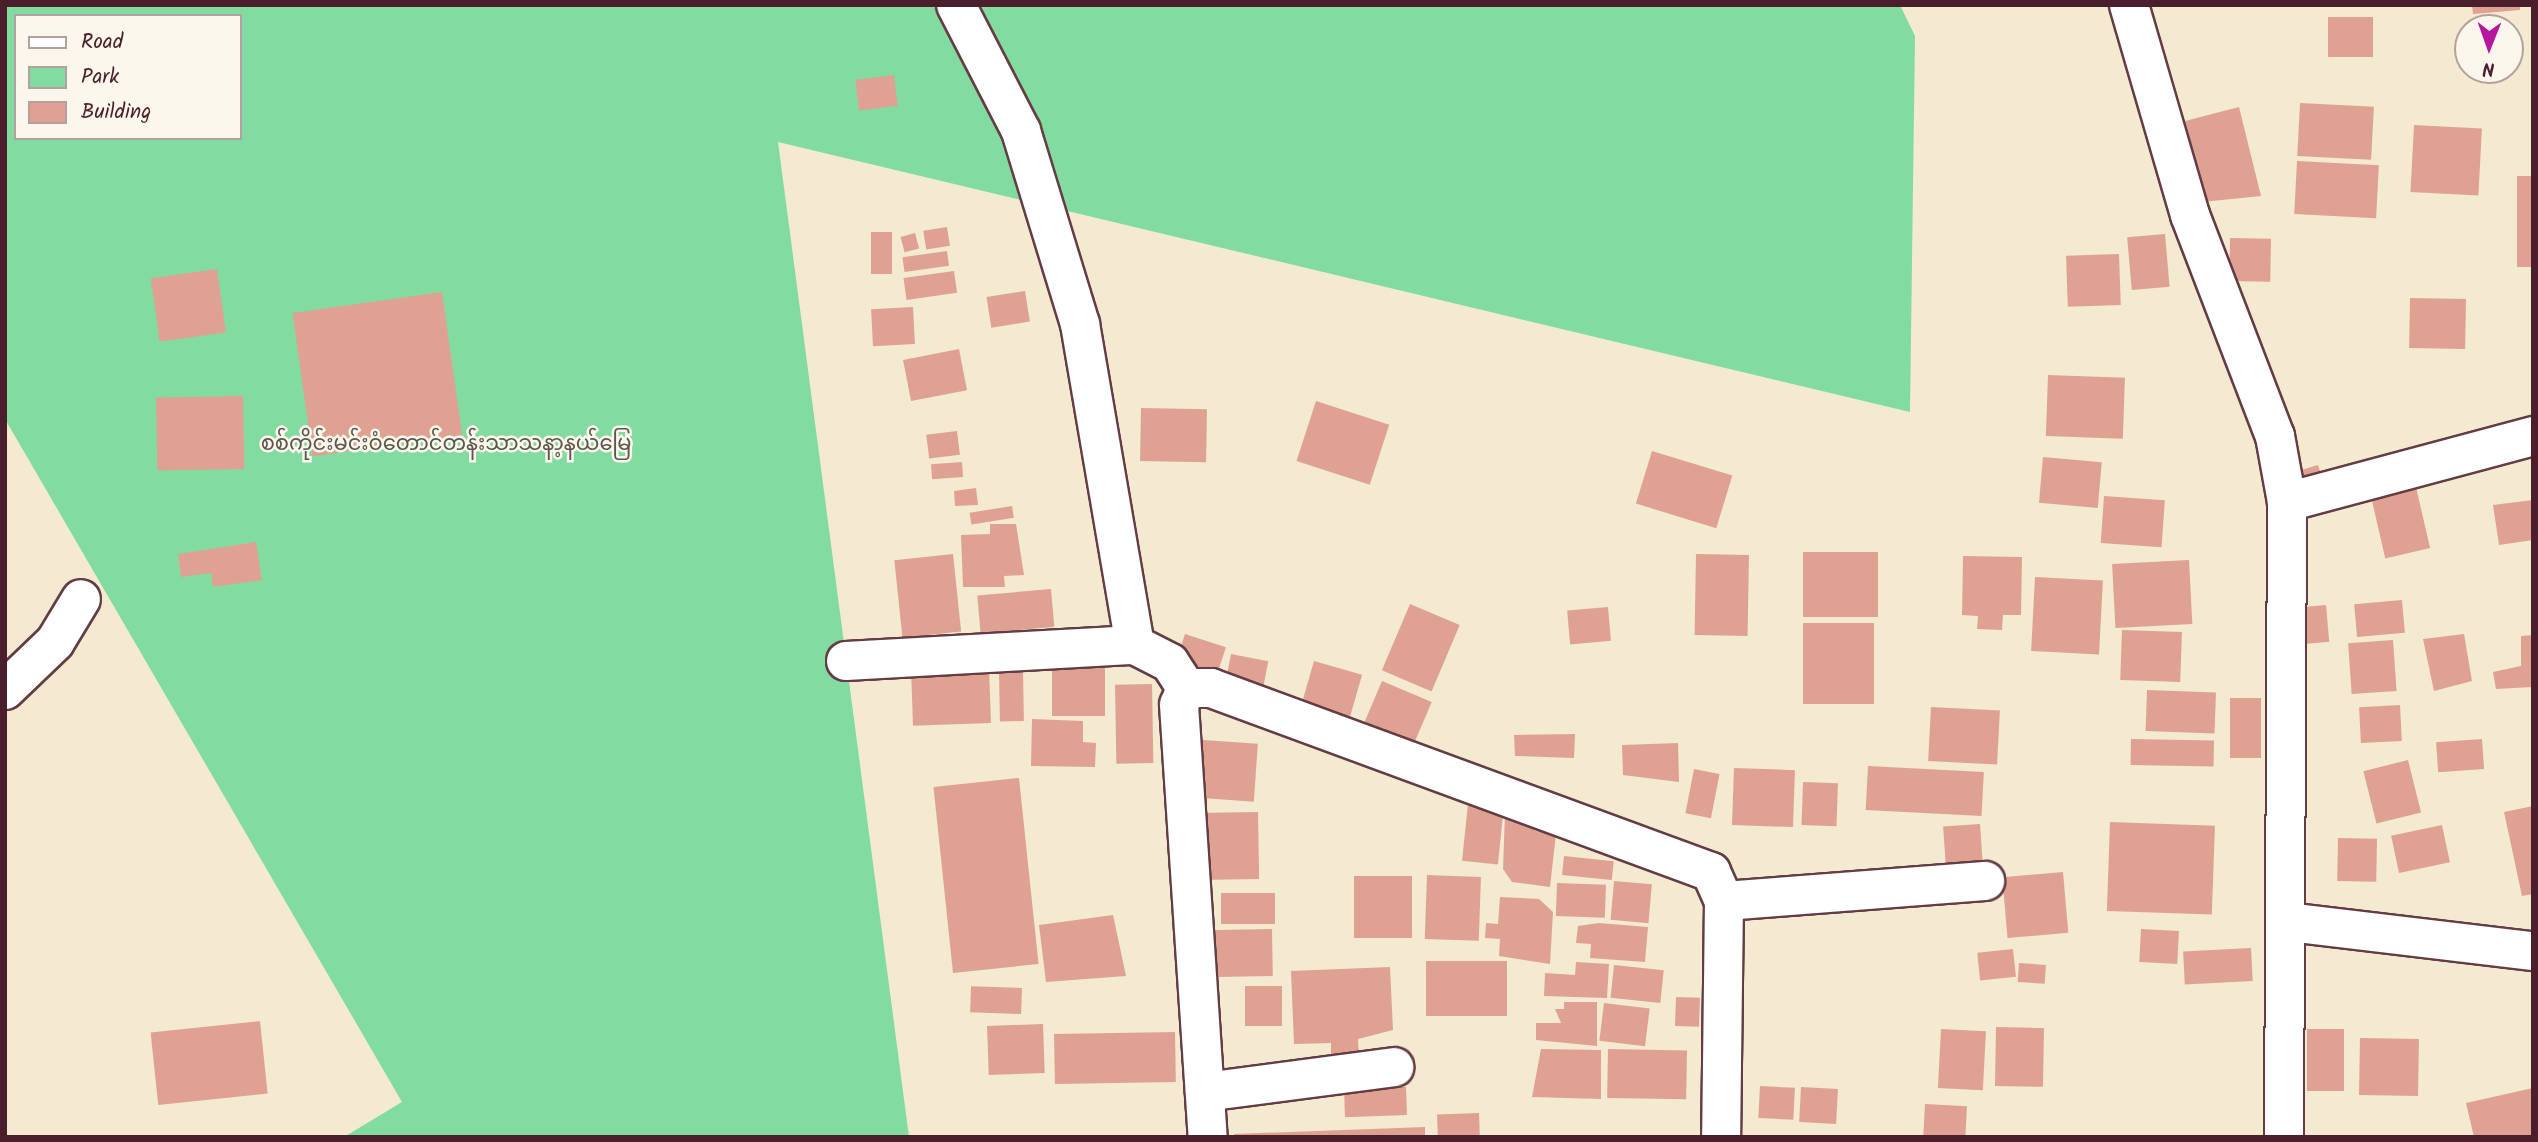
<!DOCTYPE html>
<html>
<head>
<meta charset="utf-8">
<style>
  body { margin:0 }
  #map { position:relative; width:2538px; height:1142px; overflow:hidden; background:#f4e9d1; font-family:Kalam,"Noto Sans Myanmar",sans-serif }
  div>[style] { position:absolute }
  .green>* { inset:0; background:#82dba0 }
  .building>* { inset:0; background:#dfa292; transform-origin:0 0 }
  .roads { filter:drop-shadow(2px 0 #643d44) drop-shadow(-2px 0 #643d44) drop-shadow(0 2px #643d44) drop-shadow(0 -2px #643d44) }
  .minor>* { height:38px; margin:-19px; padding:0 19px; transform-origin:19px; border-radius:19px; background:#fff }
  span { translate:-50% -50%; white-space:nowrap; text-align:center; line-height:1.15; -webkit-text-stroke:5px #fbf7ec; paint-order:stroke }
  .park-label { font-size:21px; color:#5b574e }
  .frame { position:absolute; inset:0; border:7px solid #4a1f2b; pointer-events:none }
  .legend { position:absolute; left:14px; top:14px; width:228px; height:126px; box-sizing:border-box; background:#fbf7ec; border:2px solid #b4a19f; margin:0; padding:9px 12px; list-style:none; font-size:21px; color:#4a1f2b }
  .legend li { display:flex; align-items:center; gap:14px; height:35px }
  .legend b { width:35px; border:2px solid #b4a19f }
  .north { position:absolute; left:2454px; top:14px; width:70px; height:70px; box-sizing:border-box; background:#fbf7ec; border:2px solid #b4a19f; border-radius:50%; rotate:181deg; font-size:19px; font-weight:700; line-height:28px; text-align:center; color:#4a1f2b }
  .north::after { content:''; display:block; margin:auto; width:24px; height:32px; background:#b5179e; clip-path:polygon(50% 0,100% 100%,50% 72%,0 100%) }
</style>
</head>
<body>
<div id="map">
  <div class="green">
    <div style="clip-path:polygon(evenodd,5px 5px,1900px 5px,1915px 36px,1910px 412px,778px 142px,909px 1137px,344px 1137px,402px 1102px,5px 419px,5px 5px,16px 16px,240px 16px,240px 138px,16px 138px,16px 16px)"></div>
  </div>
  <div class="building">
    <div style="clip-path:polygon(2472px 5px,2520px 5px,2520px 10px,2473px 14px)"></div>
    <div style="left:2373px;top:17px;width:40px;height:45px;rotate:90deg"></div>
    <div style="left:894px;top:75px;width:31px;height:39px;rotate:83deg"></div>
    <div style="left:2300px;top:103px;width:74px;height:53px;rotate:3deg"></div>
    <div style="clip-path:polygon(2239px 107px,2261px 196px,2202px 202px,2185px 121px)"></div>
    <div style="left:2414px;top:125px;width:68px;height:67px;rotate:3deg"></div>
    <div style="left:2297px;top:161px;width:82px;height:53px;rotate:3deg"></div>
    <div style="left:2533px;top:176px;width:91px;height:16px;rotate:90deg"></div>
    <div style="left:947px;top:227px;width:19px;height:24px;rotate:81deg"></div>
    <div style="left:892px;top:232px;width:42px;height:21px;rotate:90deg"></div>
    <div style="left:915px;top:233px;width:16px;height:15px;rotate:75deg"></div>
    <div style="left:2165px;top:234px;width:53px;height:38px;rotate:85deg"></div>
    <div style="left:2230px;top:238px;width:41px;height:43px;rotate:1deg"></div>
    <div style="left:947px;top:251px;width:15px;height:45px;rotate:82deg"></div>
    <div style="left:2119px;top:254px;width:51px;height:53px;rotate:88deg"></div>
    <div style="left:217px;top:269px;width:64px;height:67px;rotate:82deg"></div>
    <div style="left:954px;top:271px;width:22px;height:51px;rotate:82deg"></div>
    <div style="left:1025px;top:291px;width:31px;height:39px;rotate:81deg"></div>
    <div style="left:442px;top:292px;width:145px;height:151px;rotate:82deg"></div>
    <div style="left:2410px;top:298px;width:56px;height:50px;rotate:1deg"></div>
    <div style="left:913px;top:307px;width:37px;height:42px;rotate:87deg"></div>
    <div style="left:959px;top:349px;width:42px;height:57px;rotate:79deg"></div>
    <div style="left:2048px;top:375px;width:77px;height:61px;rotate:2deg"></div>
    <div style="left:243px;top:396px;width:73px;height:87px;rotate:89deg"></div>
    <div style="left:1316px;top:401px;width:77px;height:63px;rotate:18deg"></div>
    <div style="left:1141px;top:408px;width:66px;height:53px;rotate:1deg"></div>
    <div style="left:957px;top:431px;width:24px;height:31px;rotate:83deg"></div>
    <div style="left:1652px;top:451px;width:84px;height:55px;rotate:17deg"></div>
    <div style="left:2043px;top:457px;width:59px;height:46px;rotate:5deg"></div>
    <div style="left:962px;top:462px;width:15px;height:31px;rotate:86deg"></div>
    <div style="clip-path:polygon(2318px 465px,2326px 489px,2285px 475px)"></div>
    <div style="left:2413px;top:474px;width:76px;height:46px;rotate:77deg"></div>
    <div style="clip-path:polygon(976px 488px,978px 505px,955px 506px,954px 491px)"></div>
    <div style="left:2104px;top:496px;width:61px;height:47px;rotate:4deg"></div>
    <div style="clip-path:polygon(2533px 500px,2533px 540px,2499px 545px,2493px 505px)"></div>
    <div style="left:1012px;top:506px;width:12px;height:43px;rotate:81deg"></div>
    <div style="clip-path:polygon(990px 524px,1016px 524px,1024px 575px,1004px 576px,1005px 587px,963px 587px,961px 535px,990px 534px)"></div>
    <div style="clip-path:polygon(256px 542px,262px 580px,213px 587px,211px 573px,181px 577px,178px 554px)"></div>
    <div style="left:1803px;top:552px;width:75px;height:65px"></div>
    <div style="left:953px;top:554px;width:78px;height:59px;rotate:84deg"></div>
    <div style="left:1696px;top:554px;width:53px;height:81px;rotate:1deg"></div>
    <div style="clip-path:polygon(1963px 556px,2022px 557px,2021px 615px,2003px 615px,2002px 630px,1977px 629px,1978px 616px,1962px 615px)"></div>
    <div style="left:2189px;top:560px;width:64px;height:77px;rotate:87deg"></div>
    <div style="left:2035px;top:577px;width:68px;height:74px;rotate:3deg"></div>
    <div style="left:1051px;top:589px;width:38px;height:74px;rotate:85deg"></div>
    <div style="left:2402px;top:600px;width:33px;height:48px;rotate:85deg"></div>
    <div style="left:1410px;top:604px;width:54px;height:72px;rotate:23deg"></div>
    <div style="left:2326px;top:605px;width:37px;height:28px;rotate:85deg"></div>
    <div style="left:1608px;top:607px;width:34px;height:41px;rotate:85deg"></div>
    <div style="left:1874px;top:623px;width:81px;height:71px;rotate:90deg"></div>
    <div style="left:2122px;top:630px;width:60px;height:50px;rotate:2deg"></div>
    <div style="left:1185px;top:634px;width:43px;height:27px;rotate:18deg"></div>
    <div style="clip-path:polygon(2464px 634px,2472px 681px,2434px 691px,2423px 639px)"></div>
    <div style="clip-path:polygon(2533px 635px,2533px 687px,2496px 689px,2493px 672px,2521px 666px,2521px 636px)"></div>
    <div style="left:2393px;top:640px;width:51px;height:45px;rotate:86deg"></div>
    <div style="left:1231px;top:654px;width:38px;height:27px;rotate:11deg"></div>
    <div style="left:1052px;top:658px;width:53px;height:58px"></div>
    <div style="left:1314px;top:661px;width:50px;height:46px;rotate:16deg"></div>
    <div style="left:989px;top:667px;width:56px;height:78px;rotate:88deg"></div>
    <div style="left:1023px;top:670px;width:51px;height:24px;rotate:89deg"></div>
    <div style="left:1382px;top:681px;width:54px;height:50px;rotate:23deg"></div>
    <div style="left:1152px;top:684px;width:79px;height:37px;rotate:89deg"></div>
    <div style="left:2147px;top:690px;width:69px;height:41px;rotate:2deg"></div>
    <div style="left:2230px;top:698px;width:31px;height:60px"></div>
    <div style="left:2400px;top:705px;width:36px;height:41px;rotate:87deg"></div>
    <div style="left:1931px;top:707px;width:69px;height:54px;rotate:3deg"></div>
    <div style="clip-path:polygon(1032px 719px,1083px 721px,1083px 742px,1096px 743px,1095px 767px,1031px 766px)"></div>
    <div style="clip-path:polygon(1575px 734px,1574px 758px,1515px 756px,1514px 735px)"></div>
    <div style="left:2131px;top:739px;width:83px;height:26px;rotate:1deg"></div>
    <div style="left:2482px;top:739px;width:30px;height:46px;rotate:86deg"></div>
    <div style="left:1203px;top:740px;width:55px;height:58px;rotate:4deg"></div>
    <div style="clip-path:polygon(1678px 743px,1679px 782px,1623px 775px,1622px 745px)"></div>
    <div style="left:2408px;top:760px;width:54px;height:46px;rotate:76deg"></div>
    <div style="left:1868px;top:766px;width:116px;height:44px;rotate:3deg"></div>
    <div style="left:1734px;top:768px;width:61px;height:57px;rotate:2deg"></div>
    <div style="left:1694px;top:769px;width:26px;height:45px;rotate:11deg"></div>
    <div style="left:1019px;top:778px;width:187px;height:86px;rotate:84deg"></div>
    <div style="left:1803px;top:782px;width:35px;height:43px;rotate:2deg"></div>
    <div style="left:1468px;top:804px;width:36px;height:57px;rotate:6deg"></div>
    <div style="clip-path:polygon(2533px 806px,2533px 894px,2522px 896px,2504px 812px)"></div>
    <div style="left:1258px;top:812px;width:67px;height:62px;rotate:89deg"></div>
    <div style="clip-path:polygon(1505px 813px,1536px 831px,1556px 834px,1550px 887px,1512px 882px,1503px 869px)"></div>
    <div style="left:2110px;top:822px;width:105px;height:89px;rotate:2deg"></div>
    <div style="left:1980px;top:824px;width:46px;height:37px;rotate:86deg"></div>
    <div style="left:2442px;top:825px;width:38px;height:52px;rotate:78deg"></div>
    <div style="left:2338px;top:838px;width:39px;height:43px;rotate:1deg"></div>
    <div style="left:1564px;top:856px;width:50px;height:19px;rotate:6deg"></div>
    <div style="left:2063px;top:872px;width:61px;height:61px;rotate:85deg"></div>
    <div style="left:1427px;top:875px;width:54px;height:64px;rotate:2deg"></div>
    <div style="left:1354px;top:876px;width:58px;height:62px"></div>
    <div style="left:1614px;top:881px;width:38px;height:39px;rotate:5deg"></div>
    <div style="left:1557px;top:883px;width:49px;height:33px;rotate:2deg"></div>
    <div style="left:1221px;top:893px;width:54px;height:31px"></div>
    <div style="clip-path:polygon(1500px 897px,1539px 899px,1553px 912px,1550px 964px,1499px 956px,1500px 939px,1485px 938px,1486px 923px,1498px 924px)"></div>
    <div style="clip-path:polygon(1113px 915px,1126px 976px,1046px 982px,1039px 925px)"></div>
    <div style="clip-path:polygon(1599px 923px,1648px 927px,1645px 962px,1590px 958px,1591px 944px,1576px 943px,1578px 926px)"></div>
    <div style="left:1272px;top:929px;width:47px;height:69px;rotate:89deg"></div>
    <div style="left:2141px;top:929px;width:38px;height:33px;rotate:3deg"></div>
    <div style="left:2251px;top:948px;width:33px;height:68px;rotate:87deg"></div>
    <div style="left:2013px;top:949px;width:28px;height:36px;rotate:84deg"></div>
    <div style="left:1426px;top:961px;width:81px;height:55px"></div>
    <div style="clip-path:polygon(1576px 962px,1609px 964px,1607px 998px,1544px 996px,1545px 973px,1575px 975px)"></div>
    <div style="left:2019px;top:963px;width:27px;height:19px;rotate:4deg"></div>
    <div style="left:1614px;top:965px;width:50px;height:33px;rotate:6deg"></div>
    <div style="clip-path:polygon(1390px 967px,1393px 1030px,1358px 1039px,1359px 1057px,1331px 1058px,1331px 1043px,1294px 1044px,1291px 971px)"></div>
    <div style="left:1245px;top:986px;width:37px;height:40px"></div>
    <div style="left:1022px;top:988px;width:26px;height:51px;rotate:92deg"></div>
    <div style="left:1676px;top:997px;width:24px;height:29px;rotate:2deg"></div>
    <div style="clip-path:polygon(1564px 1002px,1597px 1002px,1597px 1046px,1536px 1040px,1536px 1023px,1561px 1023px,1555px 1009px,1564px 1009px)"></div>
    <div style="left:1604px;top:1003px;width:46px;height:38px;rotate:7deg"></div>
    <div style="left:260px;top:1021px;width:73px;height:110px;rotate:84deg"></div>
    <div style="left:1043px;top:1024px;width:49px;height:56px;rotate:88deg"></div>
    <div style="left:1996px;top:1027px;width:48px;height:59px;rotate:1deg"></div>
    <div style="left:1941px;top:1029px;width:45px;height:59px;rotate:3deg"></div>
    <div style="left:2307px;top:1029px;width:37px;height:62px"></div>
    <div style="left:1175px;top:1032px;width:50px;height:121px;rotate:89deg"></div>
    <div style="left:2360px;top:1038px;width:59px;height:57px;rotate:1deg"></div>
    <div style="clip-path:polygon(1541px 1049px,1601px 1050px,1601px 1099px,1532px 1097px)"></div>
    <div style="left:1608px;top:1049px;width:79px;height:49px;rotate:1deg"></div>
    <div style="left:1760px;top:1086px;width:35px;height:32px;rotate:3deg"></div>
    <div style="left:1406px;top:1087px;width:28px;height:62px;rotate:88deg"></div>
    <div style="left:1801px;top:1087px;width:37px;height:35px;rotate:3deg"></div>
    <div style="clip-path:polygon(2533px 1088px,2533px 1137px,2474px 1137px,2466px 1103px)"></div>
    <div style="left:1925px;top:1104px;width:42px;height:33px;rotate:3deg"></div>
    <div style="left:1479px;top:1113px;width:24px;height:42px;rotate:88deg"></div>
    <div style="clip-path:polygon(1425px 1127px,1425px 1137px,1235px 1137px,1234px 1134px)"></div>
  </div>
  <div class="roads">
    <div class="minor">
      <div style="left:956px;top:5px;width:142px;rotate:62.7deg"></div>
      <div style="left:1021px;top:131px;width:202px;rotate:73deg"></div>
      <div style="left:1080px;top:324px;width:326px;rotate:80.3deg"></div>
      <div style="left:2129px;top:5px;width:219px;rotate:73.8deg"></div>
      <div style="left:2190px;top:215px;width:237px;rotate:69deg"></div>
      <div style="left:2275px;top:436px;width:67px;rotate:79.7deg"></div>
      <div style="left:2287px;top:502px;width:635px;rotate:90.27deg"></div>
      <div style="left:2287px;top:502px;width:255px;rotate:-15deg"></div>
      <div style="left:846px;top:661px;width:289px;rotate:-3.2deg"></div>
      <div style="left:1135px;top:645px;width:39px;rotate:27deg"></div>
      <div style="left:1170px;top:663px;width:30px;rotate:57deg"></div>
      <div style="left:1186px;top:688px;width:25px"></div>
      <div style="left:1211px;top:688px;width:533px;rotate:20.2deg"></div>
      <div style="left:1711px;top:872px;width:32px;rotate:66deg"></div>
      <div style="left:1724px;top:901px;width:236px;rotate:90.7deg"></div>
      <div style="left:1186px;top:688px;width:18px;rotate:112deg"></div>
      <div style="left:1179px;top:705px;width:433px;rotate:86.2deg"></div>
      <div style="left:5px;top:690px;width:69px;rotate:-43.8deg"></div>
      <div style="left:55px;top:642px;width:50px;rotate:-58.8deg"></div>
      <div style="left:1724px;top:901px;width:262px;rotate:-4.4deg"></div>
      <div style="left:2288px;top:922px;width:247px;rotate:6.8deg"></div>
      <div style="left:1205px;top:1092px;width:191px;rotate:-7.5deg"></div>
    </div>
  </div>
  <div class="park-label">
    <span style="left:446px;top:445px">စစ်ကိုင်းမင်းဝံတောင်တန်းသာသနာ့နယ်မြေ</span>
  </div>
  <div class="frame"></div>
  <ul class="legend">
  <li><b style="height:9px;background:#fff"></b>Road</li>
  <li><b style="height:19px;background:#82dba0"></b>Park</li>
  <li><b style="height:19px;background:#dfa292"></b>Building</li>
  </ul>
  <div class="north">N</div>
</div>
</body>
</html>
